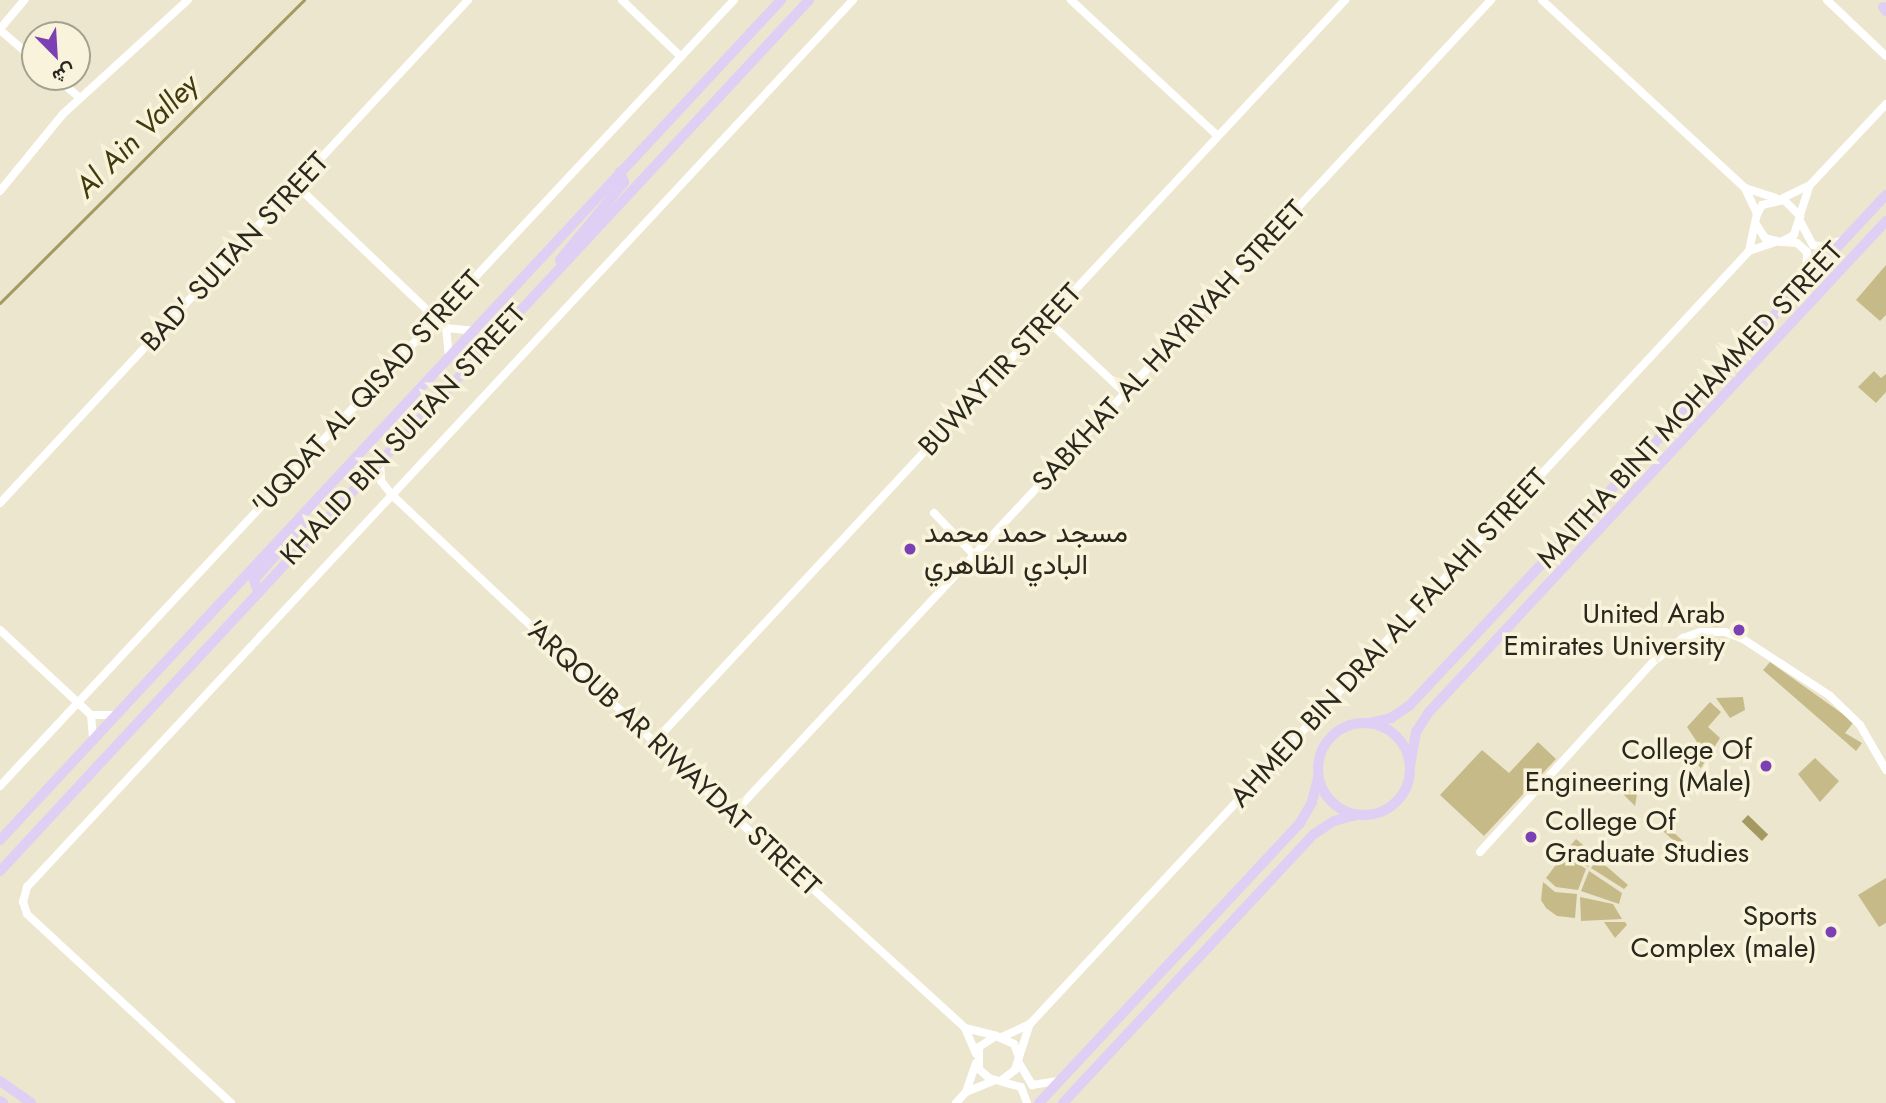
<!DOCTYPE html>
<html>
<head>
<meta charset="utf-8">
<style>
  body { margin:0 }
  #map { position:relative; width:1886px; height:1103px; overflow:hidden; background:#ebe6cd; font-family:Jost,Vazirmatn,sans-serif }
  div>[style] { position:absolute }
  .green>* { inset:0; background:#c6bb88; transform-origin:0 0 }
  .round { border-radius:50% }
  .water>* { inset:0; background:#a59962; transform-origin:0 0 }
  .stream>* { height:2.5px; margin:-1.25px; padding:0 1.25px; transform-origin:1.25px; border-radius:1.25px; background:#a59962 }
  .minor>* { height:8px; margin:-4px; padding:0 4px; transform-origin:4px; border-radius:4px; background:#fff }
  .major>* { height:10px; margin:-5px; padding:0 5px; transform-origin:5px; border-radius:5px; background:#e0cff5 }
  .major>.ring { margin:-5px; padding:0; box-sizing:content-box; background:none; border:10px solid #e0cff5; border-radius:50% }
  .dots>* { width:19px; height:19px; translate:-50% -50%; box-sizing:border-box; border:4px solid #f8f3da; border-radius:50% }
  span { translate:-50% -50%; white-space:nowrap; text-align:center; line-height:1.15; -webkit-text-stroke:7px #f8f3da; paint-order:stroke }
  .street-label { font-size:28px; color:#29271e }
  .poi-label { font-size:28px; color:#29271e }
  .left { translate:0 -50%; text-align:left }
  .right { translate:-100% -50%; text-align:right }
  .water-label { font-size:30px; color:#43390c; font-style:italic }
  .north { position:absolute; left:21px; top:21px; width:70px; height:70px; box-sizing:border-box; background:#f8f3da; border:2px solid #a5a18f; border-radius:50%; rotate:156deg; font-size:19px; font-weight:700; line-height:28px; text-align:center; color:#29271e }
  .north::after { content:''; display:block; margin:auto; width:24px; height:32px; background:#7c40b5; clip-path:polygon(50% 0,100% 100%,50% 72%,0 100%) }
</style>
</head>
<body>
<div id="map">
  <div class="green">
    <div style="clip-path:polygon(1886px 265px,1886px 315px,1880px 321px,1856px 300px)"></div>
    <div style="clip-path:polygon(1874px 371px,1881px 378px,1886px 374px,1886px 392px,1876px 403px,1858px 387px)"></div>
    <div class="round" style="left:1708px;top:611px;width:16px;height:16px"></div>
    <div style="clip-path:polygon(1770px 662px,1847px 717px,1853px 723px,1845px 733px,1862px 743px,1856px 751px,1763px 670px)"></div>
    <div style="clip-path:polygon(1743px 697px,1745px 710px,1730px 718px,1716px 698px)"></div>
    <div style="clip-path:polygon(1710px 702px,1721px 712px,1708px 727px,1720px 738px,1701px 768px,1688px 756px,1697px 742px,1687px 727px)"></div>
    <div style="clip-path:polygon(1538px 742px,1556px 759px,1484px 836px,1440px 795px,1482px 750px,1509px 773px)"></div>
    <div style="clip-path:polygon(1815px 758px,1839px 781px,1820px 802px,1798px 774px)"></div>
    <div style="clip-path:polygon(1611px 775px,1637px 794px,1635px 806px,1607px 778px)"></div>
    <div style="left:1663px;top:823px;width:27px;height:6px;rotate:42deg"></div>
    <div style="clip-path:polygon(1576px 839px,1596px 856px,1588px 867px,1566px 851px)"></div>
    <div style="clip-path:polygon(1564px 854px,1586px 869px,1578px 890px,1556px 887px,1546px 878px)"></div>
    <div style="clip-path:polygon(1598px 859px,1628px 885px,1624px 889px,1591px 868px)"></div>
    <div style="clip-path:polygon(1589px 871px,1622px 893px,1619px 904px,1581px 891px)"></div>
    <div style="clip-path:polygon(1886px 878px,1886px 923px,1879px 927px,1858px 895px)"></div>
    <div style="clip-path:polygon(1543px 882px,1555px 892px,1577px 894px,1575px 918px,1557px 916px,1546px 908px,1541px 900px)"></div>
    <div style="clip-path:polygon(1580px 897px,1613px 904px,1622px 919px,1581px 921px)"></div>
    <div style="clip-path:polygon(1604px 922px,1625px 922px,1627px 925px,1615px 938px)"></div>
  </div>
  <div class="water">
    <div style="left:1748px;top:815px;width:28px;height:9px;rotate:44deg"></div>
  </div>
  <div class="stream">
    <div style="left:0;top:303px;width:429px;rotate:-44.9deg"></div>
  </div>
  <div class="minor">
    <div style="left:622px;top:0;width:82px;rotate:44deg"></div>
    <div style="left:1071px;top:0;width:200px;rotate:42.8deg"></div>
    <div style="left:1542px;top:0;width:277px;rotate:42.8deg"></div>
    <div style="left:1745px;top:188px;width:29px;rotate:65deg"></div>
    <div style="left:1827px;top:0;width:81px;rotate:43.5deg"></div>
    <div style="left:0;top:29px;width:38px;rotate:-50deg"></div>
    <div style="left:0;top:30px;width:46px;rotate:40.6deg"></div>
    <div style="left:55px;top:77px;width:33px;rotate:40deg"></div>
    <div style="left:297px;top:186px;width:206px;rotate:43.6deg"></div>
    <div style="left:446px;top:328px;width:27px;rotate:6deg"></div>
    <div style="left:1745px;top:188px;width:32px;rotate:18deg"></div>
    <div style="left:0;top:191px;width:99px;rotate:-50.7deg"></div>
    <div style="left:63px;top:114px;width:169px;rotate:-42.4deg"></div>
    <div style="left:1781px;top:199px;width:32px;rotate:-26deg"></div>
    <div style="left:1810px;top:185px;width:111px;rotate:-46.8deg"></div>
    <div style="left:1800px;top:215px;width:28px;rotate:-72deg"></div>
    <div style="left:1800px;top:221px;width:27px;rotate:62deg"></div>
    <div style="left:1813px;top:245px;width:10px;rotate:11deg"></div>
    <div style="left:1823px;top:247px;width:18px;rotate:-19deg"></div>
    <div style="left:1784px;top:242px;width:13px;rotate:4deg"></div>
    <div style="left:1797px;top:243px;width:13px;rotate:42deg"></div>
    <div style="left:1807px;top:252px;width:29px;rotate:92deg"></div>
    <div style="left:1749px;top:251px;width:28px;rotate:-19deg"></div>
    <div style="left:1047px;top:320px;width:107px;rotate:43.1deg"></div>
    <div style="left:446px;top:328px;width:27px;rotate:84deg"></div>
    <div style="left:380px;top:460px;width:21px;rotate:87deg"></div>
    <div style="left:381px;top:481px;width:18px;rotate:52deg"></div>
    <div style="left:392px;top:495px;width:467px;rotate:43.3deg"></div>
    <div style="left:732px;top:815px;width:316px;rotate:42.4deg"></div>
    <div style="left:965px;top:1028px;width:32px;rotate:14deg"></div>
    <div style="left:0;top:503px;width:687px;rotate:-47.06deg"></div>
    <div style="left:934px;top:513px;width:58px;rotate:46.4deg"></div>
    <div style="left:0;top:630px;width:125px;rotate:43deg"></div>
    <div style="left:91px;top:715px;width:25px;rotate:85deg"></div>
    <div style="left:91px;top:715px;width:24px"></div>
    <div style="left:655px;top:741px;width:1013px;rotate:-47.04deg"></div>
    <div style="left:0;top:786px;width:1075px;rotate:-46.96deg"></div>
    <div style="left:732px;top:815px;width:1114px;rotate:-47.04deg"></div>
    <div style="left:1480px;top:852px;width:256px;rotate:-47.7deg"></div>
    <div style="left:1652px;top:663px;width:40px;rotate:-39deg"></div>
    <div style="left:1683px;top:638px;width:18px;rotate:-19deg"></div>
    <div style="left:1700px;top:632px;width:25px"></div>
    <div style="left:1725px;top:632px;width:19px;rotate:21deg"></div>
    <div style="left:1743px;top:639px;width:104px;rotate:33.2deg"></div>
    <div style="left:1830px;top:696px;width:42px;rotate:44deg"></div>
    <div style="left:1860px;top:725px;width:52px;rotate:60deg"></div>
    <div style="left:965px;top:1028px;width:28px;rotate:67deg"></div>
    <div style="left:1002px;top:1037px;width:29px;rotate:-25deg"></div>
    <div style="left:1019px;top:1057px;width:35px;rotate:-72deg"></div>
    <div style="left:1030px;top:1024px;width:1056px;rotate:-47.07deg"></div>
    <div style="left:1749px;top:251px;width:38px;rotate:-78deg"></div>
    <div style="left:1757px;top:214px;width:10px;rotate:-61deg"></div>
    <div style="left:1762px;top:205px;width:23px;rotate:-13deg"></div>
    <div style="left:1784px;top:200px;width:23px;rotate:45deg"></div>
    <div style="left:1800px;top:216px;width:20px;rotate:108deg"></div>
    <div style="left:1794px;top:235px;width:15px;rotate:152deg"></div>
    <div style="left:1781px;top:242px;width:16px;rotate:-166deg"></div>
    <div style="left:1765px;top:238px;width:17px;rotate:-123deg"></div>
    <div style="left:1019px;top:1063px;width:26px;rotate:59deg"></div>
    <div style="left:1032px;top:1085px;width:25px;rotate:-9deg"></div>
    <div style="left:1002px;top:1080px;width:16px;rotate:-38deg"></div>
    <div style="left:1015px;top:1070px;width:14px;rotate:-73deg"></div>
    <div style="left:1019px;top:1057px;width:14px;rotate:-111deg"></div>
    <div style="left:1014px;top:1044px;width:20px;rotate:-156deg"></div>
    <div style="left:996px;top:1036px;width:20px;rotate:147deg"></div>
    <div style="left:979px;top:1047px;width:22px;rotate:90deg"></div>
    <div style="left:979px;top:1069px;width:13px;rotate:42deg"></div>
    <div style="left:989px;top:1078px;width:33px;rotate:16deg"></div>
    <div style="left:1021px;top:1087px;width:17px;rotate:69deg"></div>
    <div style="left:966px;top:1092px;width:31px;rotate:-71deg"></div>
    <div style="left:231px;top:1103px;width:278px;rotate:-137.2deg"></div>
    <div style="left:27px;top:914px;width:13px;rotate:-108deg"></div>
    <div style="left:23px;top:902px;width:16px;rotate:-75deg"></div>
    <div style="left:27px;top:887px;width:1212px;rotate:-47.04deg"></div>
    <div style="left:956px;top:1103px;width:15px;rotate:-48deg"></div>
    <div style="left:966px;top:1092px;width:31px;rotate:-22deg"></div>
  </div>
  <div class="major">
    <div style="left:1883px;top:7px;width:5px;rotate:53deg"></div>
    <div style="left:560px;top:260px;width:101px;rotate:-50.6deg"></div>
    <div style="left:624px;top:182px;width:11px;rotate:-112deg"></div>
    <div style="left:258px;top:591px;width:12px;rotate:-110deg"></div>
    <div style="left:254px;top:580px;width:72px;rotate:-49deg"></div>
    <div class="ring" style="left:1318px;top:723px;width:82px;height:82px"></div>
    <div style="left:1369px;top:723px;width:23px;rotate:-13deg"></div>
    <div style="left:1391px;top:718px;width:22px;rotate:-34deg"></div>
    <div style="left:1409px;top:706px;width:699px;rotate:-46.97deg"></div>
    <div style="left:1410px;top:766px;width:35px;rotate:-80deg"></div>
    <div style="left:1416px;top:732px;width:24px;rotate:-57deg"></div>
    <div style="left:1429px;top:712px;width:671px;rotate:-47.05deg"></div>
    <div style="left:0;top:840px;width:1147px;rotate:-47.08deg"></div>
    <div style="left:0;top:871px;width:1189px;rotate:-47.11deg"></div>
    <div style="left:0;top:1081px;width:38px;rotate:35deg"></div>
    <div style="left:0;top:1101px;width:4px;rotate:34deg"></div>
    <div style="left:1039px;top:1103px;width:383px;rotate:-47deg"></div>
    <div style="left:1300px;top:823px;width:24px;rotate:-60deg"></div>
    <div style="left:1312px;top:802px;width:25px;rotate:-76deg"></div>
    <div style="left:1063px;top:1103px;width:368px;rotate:-47deg"></div>
    <div style="left:1314px;top:834px;width:24px;rotate:-33deg"></div>
    <div style="left:1334px;top:821px;width:24px;rotate:-15deg"></div>
  </div>
  <div class="dots">
    <div style="left:910px;top:549px;background:#7c40b5"></div>
    <div style="left:1739px;top:630px;background:#7c40b5"></div>
    <div style="left:1766px;top:766px;background:#7c40b5"></div>
    <div style="left:1531px;top:837px;background:#7c40b5"></div>
    <div style="left:1831px;top:932px;background:#7c40b5"></div>
  </div>
  <div class="street-label">
    <span style="left:235px;top:252px;rotate:-47deg">BAD' SULTAN STREET</span>
    <span style="left:1169px;top:346px;rotate:-47deg">SABKHAT AL HAYRIYAH STREET</span>
    <span style="left:1000px;top:370px;rotate:-47deg">BUWAYTIR STREET</span>
    <span style="left:367px;top:393px;rotate:-47deg">'UQDAT AL QISAD STREET</span>
    <span style="left:1690px;top:405px;rotate:-47deg">MAITHA BINT MOHAMMED STREET</span>
    <span style="left:403px;top:435px;rotate:-47deg">KHALID BIN SULTAN STREET</span>
    <span style="left:1389px;top:638px;rotate:-47deg">AHMED BIN DRAI AL FALAHI STREET</span>
    <span style="left:673px;top:758px;rotate:43deg">'ARQOUB AR RIWAYDAT STREET</span>
  </div>
  <div class="poi-label">
    <span class="left" style="left:924px;top:549px">مسجد حمد محمد<br>البادي الظاهري</span>
    <span class="right" style="left:1725px;top:630px">United Arab<br>Emirates University</span>
    <span class="right" style="left:1752px;top:766px">College Of<br>Engineering (Male)</span>
    <span class="left" style="left:1545px;top:837px">College Of<br>Graduate Studies</span>
    <span class="right" style="left:1817px;top:932px">Sports<br>Complex (male)</span>
  </div>
  <div class="water-label">
    <span style="left:137px;top:136px;rotate:-45deg">Al Ain Valley</span>
  </div>
  <div class="north">ش</div>
</div>
</body>
</html>
